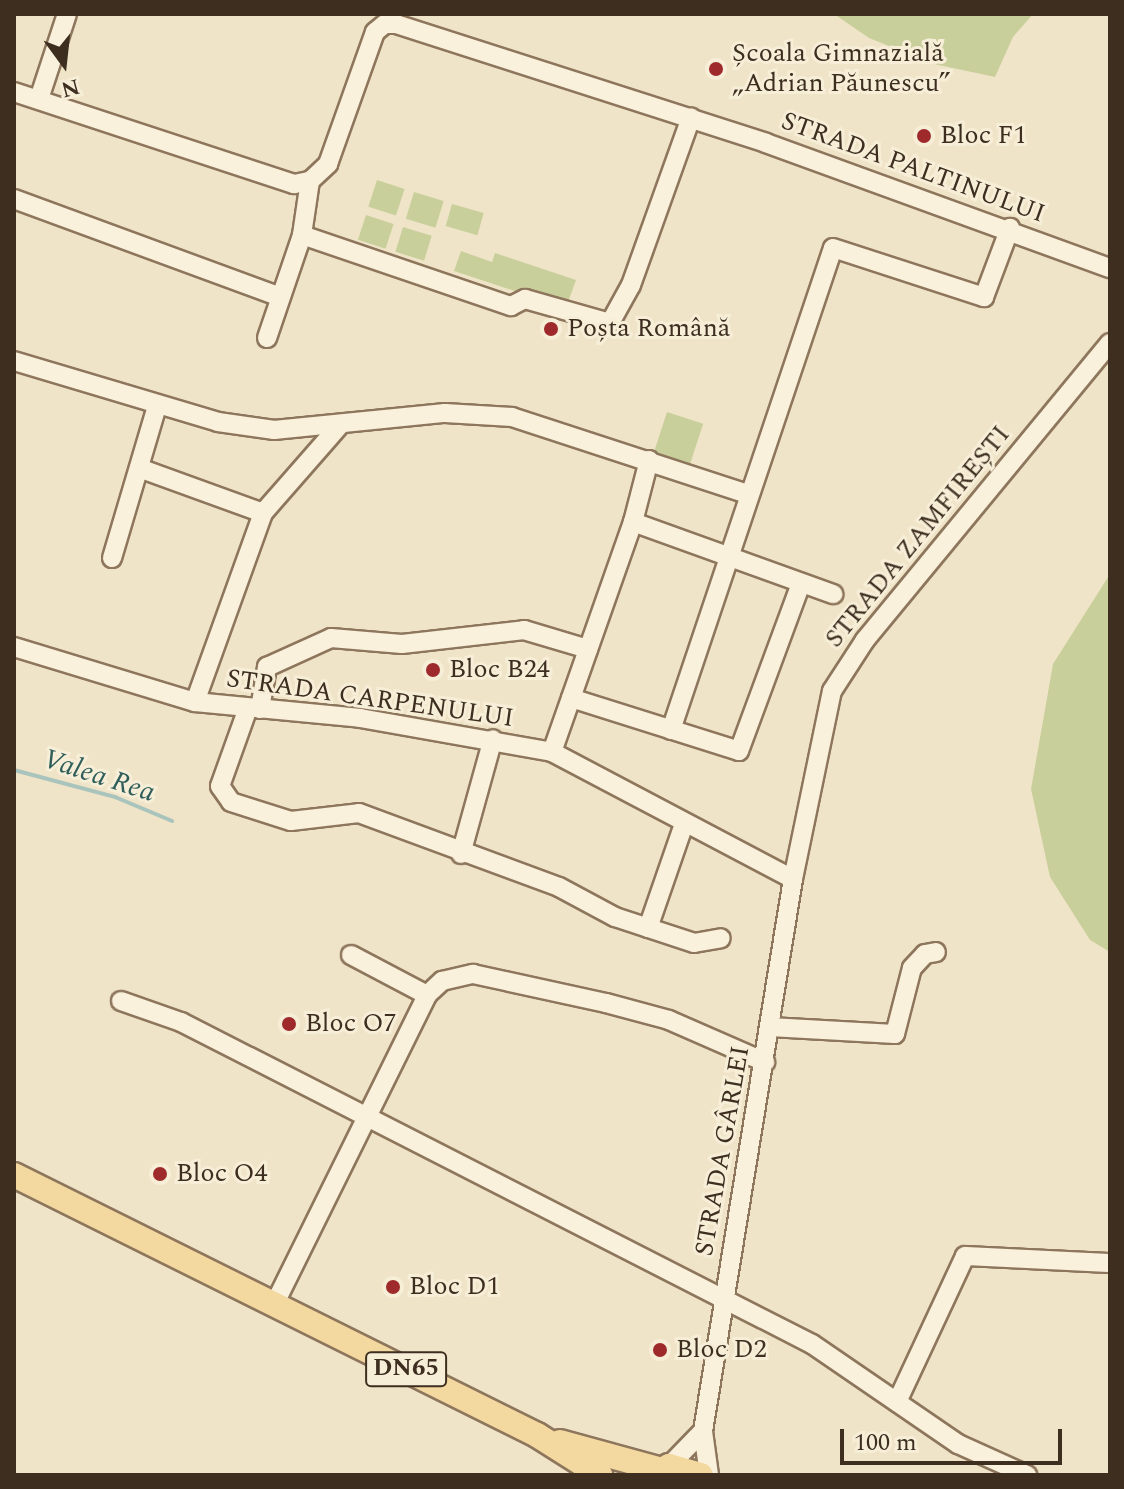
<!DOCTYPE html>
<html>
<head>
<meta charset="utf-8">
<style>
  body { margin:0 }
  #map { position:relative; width:1124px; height:1489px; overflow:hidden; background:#f0e4c8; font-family:Spectral,serif }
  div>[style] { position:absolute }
  .green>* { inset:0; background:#c9cf9b; transform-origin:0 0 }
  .stream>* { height:4px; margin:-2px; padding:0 2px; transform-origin:2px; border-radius:2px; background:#a9c4bc }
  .roads { filter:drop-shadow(2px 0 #8d765c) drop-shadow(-2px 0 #8d765c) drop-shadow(0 2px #8d765c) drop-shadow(0 -2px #8d765c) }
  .minor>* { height:18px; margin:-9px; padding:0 9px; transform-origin:9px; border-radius:9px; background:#faf1dc }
  .major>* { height:24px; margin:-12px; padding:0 12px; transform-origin:12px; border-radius:12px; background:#f3d9a0 }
  .dots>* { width:22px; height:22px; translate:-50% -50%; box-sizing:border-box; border:4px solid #f7eed8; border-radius:50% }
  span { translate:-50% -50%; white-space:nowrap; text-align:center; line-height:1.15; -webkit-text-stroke:6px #f7eed8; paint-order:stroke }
  .shield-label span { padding:2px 6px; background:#f7eed8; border:2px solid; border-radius:6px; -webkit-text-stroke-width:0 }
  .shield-label { font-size:24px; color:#3d2e20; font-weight:700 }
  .poi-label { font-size:26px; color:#3d2e20 }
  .left { translate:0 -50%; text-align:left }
  .street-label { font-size:26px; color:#3d2e20 }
  .water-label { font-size:28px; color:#2f5d5a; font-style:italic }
  .frame { position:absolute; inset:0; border:16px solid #3d2e20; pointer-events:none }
  .north { position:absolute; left:24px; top:24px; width:80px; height:80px; -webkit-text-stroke:6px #f7eed8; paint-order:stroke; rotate:165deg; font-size:22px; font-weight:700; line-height:32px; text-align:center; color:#3d2e20 }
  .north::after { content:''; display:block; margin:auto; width:28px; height:36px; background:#3d2e20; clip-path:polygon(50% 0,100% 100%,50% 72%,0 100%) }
  .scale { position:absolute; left:840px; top:1429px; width:222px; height:36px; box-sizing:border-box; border:4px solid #3d2e20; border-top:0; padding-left:10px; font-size:24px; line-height:28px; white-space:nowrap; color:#3d2e20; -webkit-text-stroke:6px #f7eed8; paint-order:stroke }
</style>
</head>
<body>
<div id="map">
  <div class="green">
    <div style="clip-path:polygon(834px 14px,1033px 14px,1013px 37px,995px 77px,934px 64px,869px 38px)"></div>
    <div style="left:377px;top:180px;width:29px;height:28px;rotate:18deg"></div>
    <div style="left:414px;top:192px;width:31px;height:28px;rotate:17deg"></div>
    <div style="left:452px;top:204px;width:33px;height:23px;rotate:16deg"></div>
    <div style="left:366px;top:215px;width:29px;height:26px;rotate:18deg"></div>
    <div style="left:403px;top:227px;width:30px;height:26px;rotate:17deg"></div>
    <div style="clip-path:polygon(461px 251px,492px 262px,495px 253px,576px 280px,568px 302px,524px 287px,521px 293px,454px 271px)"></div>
    <div style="left:667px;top:412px;width:38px;height:43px;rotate:18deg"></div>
    <div style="clip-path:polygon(1110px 574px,1110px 952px,1090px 940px,1050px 877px,1031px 789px,1053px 664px)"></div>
  </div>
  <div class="stream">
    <div style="left:14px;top:770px;width:105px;rotate:15deg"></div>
    <div style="left:115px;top:797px;width:62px;rotate:22.8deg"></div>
  </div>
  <div class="roads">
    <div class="minor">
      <div style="left:14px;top:92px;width:295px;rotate:18.2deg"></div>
      <div style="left:294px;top:184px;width:16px;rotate:-11deg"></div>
      <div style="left:310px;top:181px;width:25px;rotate:-43deg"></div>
      <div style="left:328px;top:164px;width:140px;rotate:-70.4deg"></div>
      <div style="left:375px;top:32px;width:13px;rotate:-39deg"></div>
      <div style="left:385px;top:24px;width:11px"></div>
      <div style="left:396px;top:24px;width:389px;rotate:17.8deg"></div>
      <div style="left:766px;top:143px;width:366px;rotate:20deg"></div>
      <div style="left:39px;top:99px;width:89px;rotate:-71.8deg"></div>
      <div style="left:14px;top:199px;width:284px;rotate:20.2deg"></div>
      <div style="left:302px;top:235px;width:221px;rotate:18.8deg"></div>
      <div style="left:511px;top:306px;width:16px;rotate:-27deg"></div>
      <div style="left:525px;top:299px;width:88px;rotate:15.8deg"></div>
      <div style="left:610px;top:323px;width:43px;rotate:-61.1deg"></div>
      <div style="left:631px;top:285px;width:178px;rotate:-70.3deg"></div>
      <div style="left:267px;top:338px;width:109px;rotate:-71.2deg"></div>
      <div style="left:302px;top:235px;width:55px;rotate:-81.6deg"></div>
      <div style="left:14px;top:361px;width:213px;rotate:16.6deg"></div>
      <div style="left:218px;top:422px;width:57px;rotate:8.1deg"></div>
      <div style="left:274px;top:430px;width:172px;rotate:-5.7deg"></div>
      <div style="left:445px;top:413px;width:67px;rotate:3.4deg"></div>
      <div style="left:512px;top:417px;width:248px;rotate:18.1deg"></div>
      <div style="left:139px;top:468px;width:132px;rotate:19.9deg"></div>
      <div style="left:633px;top:522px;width:213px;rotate:19.8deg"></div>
      <div style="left:112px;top:558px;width:159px;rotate:-73.5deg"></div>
      <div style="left:14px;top:647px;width:189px;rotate:16.9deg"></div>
      <div style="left:195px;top:702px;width:166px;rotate:5.5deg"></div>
      <div style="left:360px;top:718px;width:195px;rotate:10deg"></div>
      <div style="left:552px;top:752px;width:272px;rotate:27.8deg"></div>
      <div style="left:571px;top:698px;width:176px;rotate:17.5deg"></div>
      <div style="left:739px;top:751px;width:179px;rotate:-69.7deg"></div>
      <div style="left:195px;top:702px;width:201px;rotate:-70.2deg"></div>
      <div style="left:263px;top:513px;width:118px;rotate:-48.8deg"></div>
      <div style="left:248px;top:708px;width:83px;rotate:109.7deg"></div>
      <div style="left:220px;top:786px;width:19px;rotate:55deg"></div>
      <div style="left:231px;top:802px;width:63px;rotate:17.6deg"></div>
      <div style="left:291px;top:821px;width:68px;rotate:-6.7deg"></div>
      <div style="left:359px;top:813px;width:213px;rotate:20.3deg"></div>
      <div style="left:559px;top:887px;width:64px;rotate:28.2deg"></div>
      <div style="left:615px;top:917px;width:83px;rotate:18.2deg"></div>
      <div style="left:694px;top:943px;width:27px;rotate:-10deg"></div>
      <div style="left:260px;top:709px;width:43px;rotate:-80.5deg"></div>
      <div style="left:267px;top:667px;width:70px;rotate:-24.4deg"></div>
      <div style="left:331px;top:638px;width:71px;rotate:4.8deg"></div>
      <div style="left:402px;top:644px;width:123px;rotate:-6.5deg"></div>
      <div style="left:524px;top:630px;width:67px;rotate:16.5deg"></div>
      <div style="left:671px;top:730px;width:508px;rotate:-71.42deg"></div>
      <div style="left:833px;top:248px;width:159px;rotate:18deg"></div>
      <div style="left:984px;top:297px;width:74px;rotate:-69.4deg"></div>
      <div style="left:552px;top:752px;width:244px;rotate:-70.6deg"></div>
      <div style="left:633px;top:522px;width:64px;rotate:-75.5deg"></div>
      <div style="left:461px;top:854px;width:119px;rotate:-74.5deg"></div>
      <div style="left:648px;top:928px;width:110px;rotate:-70.9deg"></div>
      <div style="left:351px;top:955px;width:86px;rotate:27.8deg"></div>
      <div style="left:121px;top:1001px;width:64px;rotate:19.3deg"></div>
      <div style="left:181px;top:1022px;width:708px;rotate:27.04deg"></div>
      <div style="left:812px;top:1344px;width:177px;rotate:34.4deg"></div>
      <div style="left:958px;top:1444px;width:76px;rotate:24.2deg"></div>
      <div style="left:770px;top:1027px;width:125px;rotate:3.2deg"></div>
      <div style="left:895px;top:1034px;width:68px;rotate:-75.6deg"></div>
      <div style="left:912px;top:968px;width:19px;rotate:-47deg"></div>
      <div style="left:925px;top:954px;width:11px;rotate:-10deg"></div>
      <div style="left:275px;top:1303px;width:343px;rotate:-63.7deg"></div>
      <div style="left:427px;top:995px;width:21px;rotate:-43deg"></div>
      <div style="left:442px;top:981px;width:32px;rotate:-13deg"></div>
      <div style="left:473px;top:974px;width:136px;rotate:12.3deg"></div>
      <div style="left:606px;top:1003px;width:65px;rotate:15.1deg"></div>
      <div style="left:669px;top:1020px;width:105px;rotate:23.6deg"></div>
      <div style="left:897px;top:1402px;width:161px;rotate:-65deg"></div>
      <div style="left:965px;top:1256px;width:145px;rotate:2.8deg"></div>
      <div style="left:669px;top:1466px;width:49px;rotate:-45.8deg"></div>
      <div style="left:709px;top:1475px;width:44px;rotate:-97.8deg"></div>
      <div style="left:703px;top:1431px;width:559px;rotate:-80.74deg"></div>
      <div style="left:793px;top:879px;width:192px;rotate:-78.3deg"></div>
      <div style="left:832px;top:691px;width:61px;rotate:-57.1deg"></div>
      <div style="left:865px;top:640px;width:385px;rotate:-50.5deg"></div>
    </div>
    <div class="major">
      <div style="left:14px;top:1175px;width:584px;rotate:26.43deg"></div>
      <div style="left:537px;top:1435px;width:75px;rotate:32.4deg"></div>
      <div style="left:560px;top:1442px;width:106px;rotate:15.4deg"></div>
      <div style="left:657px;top:1475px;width:15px;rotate:-37deg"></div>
      <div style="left:669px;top:1466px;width:33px;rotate:16deg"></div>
    </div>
  </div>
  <div class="dots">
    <div style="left:716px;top:69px;background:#9e2a2b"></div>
    <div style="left:924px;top:136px;background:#9e2a2b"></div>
    <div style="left:551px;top:329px;background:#9e2a2b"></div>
    <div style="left:433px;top:670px;background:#9e2a2b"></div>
    <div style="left:289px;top:1024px;background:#9e2a2b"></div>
    <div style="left:160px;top:1174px;background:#9e2a2b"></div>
    <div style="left:393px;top:1287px;background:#9e2a2b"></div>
    <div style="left:660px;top:1350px;background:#9e2a2b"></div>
  </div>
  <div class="shield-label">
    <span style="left:406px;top:1369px">DN65</span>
  </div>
  <div class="poi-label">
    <span class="left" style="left:732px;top:69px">Școala Gimnazială<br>„Adrian Păunescu”</span>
    <span class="left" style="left:940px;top:136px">Bloc F1</span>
    <span class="left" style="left:567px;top:329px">Poșta Română</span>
    <span class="left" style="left:449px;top:670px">Bloc B24</span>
    <span class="left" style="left:305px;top:1024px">Bloc O7</span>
    <span class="left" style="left:176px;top:1174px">Bloc O4</span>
    <span class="left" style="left:409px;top:1287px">Bloc D1</span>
    <span class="left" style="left:676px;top:1350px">Bloc D2</span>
  </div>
  <div class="street-label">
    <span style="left:913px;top:168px;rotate:20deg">STRADA PALTINULUI</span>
    <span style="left:918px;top:537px;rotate:-51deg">STRADA ZAMFIREȘTI</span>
    <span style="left:370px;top:699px;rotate:8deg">STRADA CARPENULUI</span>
    <span style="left:723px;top:1151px;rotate:-80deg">STRADA GÂRLEI</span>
  </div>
  <div class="water-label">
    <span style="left:99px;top:776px;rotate:18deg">Valea Rea</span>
  </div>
  <div class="frame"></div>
  <div class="north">N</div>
  <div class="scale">100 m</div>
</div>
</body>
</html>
